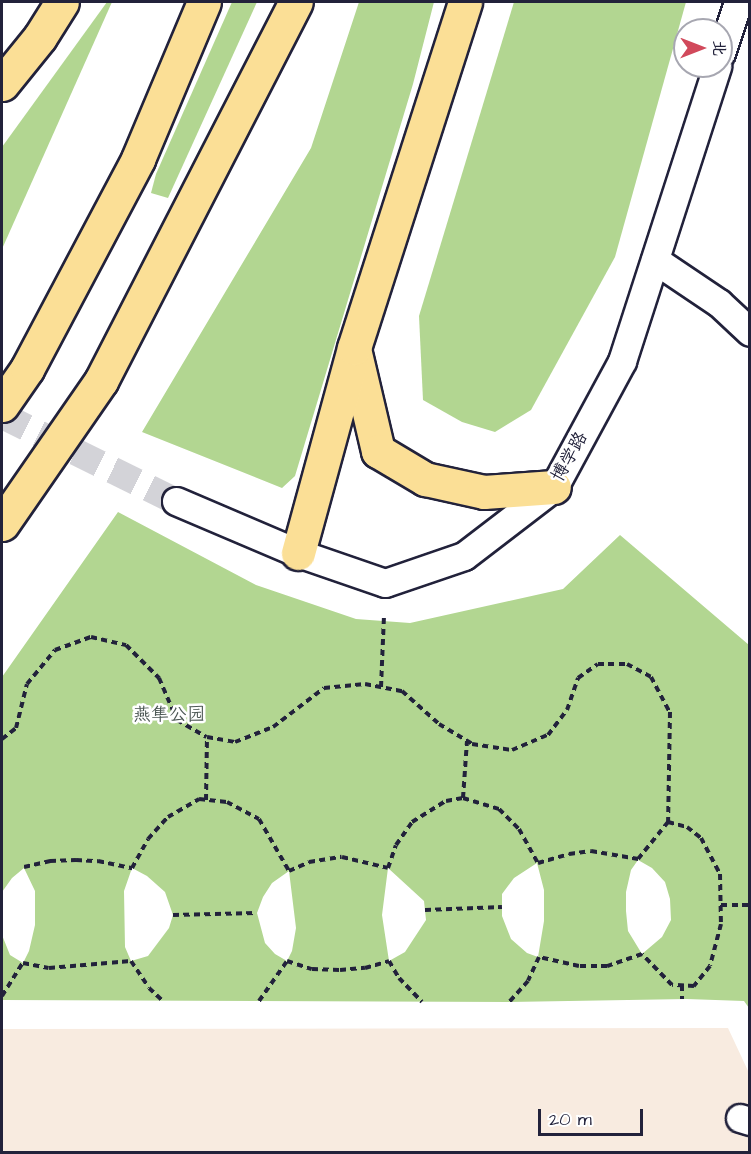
<!DOCTYPE html>
<html>
<head>
<meta charset="utf-8">
<style>
  body { margin:0 }
  #map { position:relative; width:751px; height:1154px; overflow:hidden; background:#fff; font-family:"Architects Daughter","LXGW WenKai TC",sans-serif }
  div>[style] { position:absolute }
  .built>* { inset:0; background:#f8ebe0 }
  .green>* { inset:0; background:#b2d691 }
  .street-tunnel>* { height:27px; margin-top:-13.5px; transform-origin:0; background:repeating-linear-gradient(90deg,#d3d3d8 0 27px,transparent 0 41px) }
  .path>* { height:4px; margin-top:-2px; transform-origin:0; background:repeating-linear-gradient(90deg,#22223b 0 6px,transparent 0 10.5px) }
  .roads { filter:drop-shadow(2px 0 #22223b) drop-shadow(-2px 0 #22223b) drop-shadow(0 2px #22223b) drop-shadow(0 -2px #22223b) }
  .street>* { height:27px; margin:-13.5px; padding:0 13.5px; transform-origin:13.5px; border-radius:13.5px; background:#fff }
  .highway>* { height:33px; margin:-16.5px; padding:0 16.5px; transform-origin:16.5px; border-radius:16.5px; background:#fbdf96 }
  span { translate:-50% -50%; white-space:nowrap; text-align:center; line-height:1.15; -webkit-text-stroke:5px #fff; paint-order:stroke }
  .street-label { font-size:18px; color:#22223b }
  .park-label { font-size:18px; color:#4d5855 }
  .frame { position:absolute; inset:0; border:3px solid #22223b; pointer-events:none }
  .north { position:absolute; left:673px; top:18px; width:60px; height:60px; box-sizing:border-box; background:#fff; border:2px solid #a7a7b1; border-radius:50%; rotate:90deg; font-size:16px; font-weight:700; line-height:24px; text-align:center; color:#22223b }
  .north::after { content:''; display:block; margin:auto; width:21px; height:27px; background:#d1495b; clip-path:polygon(50% 0,100% 100%,50% 72%,0 100%) }
  .scale { position:absolute; left:538px; top:1109px; width:105px; height:27px; box-sizing:border-box; border:3px solid #22223b; border-top:0; padding-left:8px; font-size:18px; line-height:21px; white-space:nowrap; color:#22223b; -webkit-text-stroke:4px #fff; paint-order:stroke }
</style>
</head>
<body>
<div id="map">
  <div class="built">
    <div style="clip-path:polygon(728px 1028px,749px 1073px,749px 1152px,2px 1152px,2px 1029px)"></div>
  </div>
  <div class="green">
    <div style="clip-path:polygon(107px 2px,112px 2px,2px 249px,2px 147px)"></div>
    <div style="clip-path:polygon(232px 2px,257px 2px,168px 198px,151px 193px,156px 174px)"></div>
    <div style="clip-path:polygon(359px 2px,434px 2px,413px 84px,295px 476px,282px 488px,142px 432px,311px 148px)"></div>
    <div style="clip-path:polygon(514px 2px,686px 2px,615px 257px,531px 410px,495px 432px,462px 422px,423px 400px,419px 316px)"></div>
    <div style="clip-path:polygon(evenodd,118px 512px,256px 585px,356px 619px,410px 623px,563px 589px,620px 535px,749px 645px,749px 1008px,744px 1001px,687px 999px,509px 1002px,2px 1000px,2px 935px,10px 955px,23px 963px,29px 951px,35px 925px,35px 891px,24px 868px,12px 878px,2px 892px,2px 677px,118px 512px,638px 860px,652px 868px,665px 882px,670px 899px,671px 920px,662px 937px,642px 954px,628px 931px,626px 911px,626px 892px,631px 870px,638px 860px,118px 512px,537px 863px,544px 890px,544px 921px,538px 957px,527px 953px,511px 939px,502px 916px,502px 894px,514px 878px,537px 863px,118px 512px,132px 868px,147px 876px,165px 892px,173px 915px,169px 928px,148px 956px,131px 961px,125px 947px,124px 891px,132px 868px,118px 512px,388px 868px,424px 901px,426px 920px,405px 952px,389px 961px,382px 915px,388px 868px,118px 512px,289px 871px,296px 928px,292px 951px,287px 961px,275px 954px,265px 943px,257px 913px,263px 897px,272px 883px,289px 871px)"></div>
  </div>
  <div class="street-tunnel">
    <div style="left:2px;top:415px;width:194px;rotate:26.3deg"></div>
  </div>
  <div class="path">
    <div style="left:381px;top:687px;width:73px;rotate:-87.6deg"></div>
    <div style="left:2px;top:739px;width:18px;rotate:-38deg"></div>
    <div style="left:16px;top:728px;width:45px;rotate:-76deg"></div>
    <div style="left:27px;top:684px;width:44px;rotate:-50.5deg"></div>
    <div style="left:55px;top:650px;width:38px;rotate:-20deg"></div>
    <div style="left:91px;top:637px;width:36px;rotate:13deg"></div>
    <div style="left:126px;top:645px;width:47px;rotate:45deg"></div>
    <div style="left:159px;top:678px;width:46px;rotate:66.8deg"></div>
    <div style="left:177px;top:720px;width:34px;rotate:30deg"></div>
    <div style="left:207px;top:737px;width:28px;rotate:10deg"></div>
    <div style="left:235px;top:742px;width:41px;rotate:-21.5deg"></div>
    <div style="left:273px;top:727px;width:64px;rotate:-37.4deg"></div>
    <div style="left:324px;top:688px;width:41px;rotate:-5.6deg"></div>
    <div style="left:365px;top:684px;width:38px;rotate:11deg"></div>
    <div style="left:402px;top:691px;width:50px;rotate:41.7deg"></div>
    <div style="left:439px;top:724px;width:39px;rotate:31deg"></div>
    <div style="left:472px;top:744px;width:40px;rotate:8.5deg"></div>
    <div style="left:512px;top:750px;width:39px;rotate:-23deg"></div>
    <div style="left:548px;top:735px;width:31px;rotate:-53deg"></div>
    <div style="left:567px;top:710px;width:34px;rotate:-71deg"></div>
    <div style="left:578px;top:678px;width:24px;rotate:-35deg"></div>
    <div style="left:598px;top:664px;width:29px"></div>
    <div style="left:627px;top:664px;width:27px;rotate:28deg"></div>
    <div style="left:651px;top:677px;width:40px;rotate:62deg"></div>
    <div style="left:670px;top:712px;width:110px;rotate:91deg"></div>
    <div style="left:463px;top:798px;width:57px;rotate:-86deg"></div>
    <div style="left:206px;top:800px;width:63px;rotate:-89.1deg"></div>
    <div style="left:24px;top:867px;width:27px;rotate:-13deg"></div>
    <div style="left:50px;top:861px;width:26px;rotate:-2deg"></div>
    <div style="left:76px;top:860px;width:22px;rotate:3deg"></div>
    <div style="left:98px;top:861px;width:35px;rotate:12deg"></div>
    <div style="left:132px;top:868px;width:33px;rotate:-61deg"></div>
    <div style="left:148px;top:839px;width:30px;rotate:-48deg"></div>
    <div style="left:168px;top:817px;width:36px;rotate:-30deg"></div>
    <div style="left:199px;top:799px;width:28px;rotate:6deg"></div>
    <div style="left:227px;top:802px;width:36px;rotate:28deg"></div>
    <div style="left:259px;top:819px;width:60px;rotate:60deg"></div>
    <div style="left:289px;top:871px;width:22px;rotate:-24deg"></div>
    <div style="left:309px;top:862px;width:33px;rotate:-9deg"></div>
    <div style="left:342px;top:857px;width:47px;rotate:13.4deg"></div>
    <div style="left:388px;top:868px;width:24px;rotate:-71deg"></div>
    <div style="left:396px;top:845px;width:28px;rotate:-55deg"></div>
    <div style="left:412px;top:822px;width:40px;rotate:-32deg"></div>
    <div style="left:446px;top:801px;width:17px;rotate:-10deg"></div>
    <div style="left:463px;top:798px;width:38px;rotate:17deg"></div>
    <div style="left:499px;top:809px;width:28px;rotate:45deg"></div>
    <div style="left:519px;top:829px;width:39px;rotate:61deg"></div>
    <div style="left:538px;top:863px;width:32px;rotate:-16deg"></div>
    <div style="left:569px;top:854px;width:22px;rotate:-8deg"></div>
    <div style="left:591px;top:851px;width:48px;rotate:9.7deg"></div>
    <div style="left:638px;top:859px;width:48px;rotate:-51deg"></div>
    <div style="left:668px;top:822px;width:20px;rotate:15deg"></div>
    <div style="left:687px;top:827px;width:18px;rotate:38deg"></div>
    <div style="left:701px;top:838px;width:41px;rotate:62.2deg"></div>
    <div style="left:720px;top:874px;width:50px;rotate:88.9deg"></div>
    <div style="left:721px;top:924px;width:43px;rotate:104.7deg"></div>
    <div style="left:710px;top:966px;width:26px;rotate:129deg"></div>
    <div style="left:694px;top:986px;width:22px;rotate:-177deg"></div>
    <div style="left:672px;top:985px;width:43px;rotate:-134.1deg"></div>
    <div style="left:642px;top:954px;width:37px;rotate:161deg"></div>
    <div style="left:607px;top:966px;width:28px;rotate:180deg"></div>
    <div style="left:579px;top:966px;width:41px;rotate:-167.3deg"></div>
    <div style="left:539px;top:957px;width:26px;rotate:115deg"></div>
    <div style="left:528px;top:981px;width:28px;rotate:132deg"></div>
    <div style="left:721px;top:905px;width:29px"></div>
    <div style="left:425px;top:910px;width:77px;rotate:-2.2deg"></div>
    <div style="left:173px;top:915px;width:84px;rotate:-1.4deg"></div>
    <div style="left:682px;top:985px;width:14px;rotate:90deg"></div>
    <div style="left:2px;top:996px;width:39px;rotate:-58deg"></div>
    <div style="left:23px;top:963px;width:26px;rotate:11deg"></div>
    <div style="left:49px;top:968px;width:82px;rotate:-4.9deg"></div>
    <div style="left:131px;top:961px;width:32px;rotate:56deg"></div>
    <div style="left:149px;top:988px;width:19px;rotate:43deg"></div>
    <div style="left:259px;top:1001px;width:49px;rotate:-55deg"></div>
    <div style="left:287px;top:961px;width:26px;rotate:18deg"></div>
    <div style="left:312px;top:969px;width:28px;rotate:2deg"></div>
    <div style="left:340px;top:970px;width:25px;rotate:-5deg"></div>
    <div style="left:365px;top:968px;width:25px;rotate:-16deg"></div>
    <div style="left:389px;top:961px;width:20px;rotate:60deg"></div>
    <div style="left:399px;top:978px;width:33px;rotate:46deg"></div>
  </div>
  <div class="roads">
    <div class="street">
      <div style="left:721px;top:53px;width:54px;rotate:-71.6deg"></div>
      <div style="left:655px;top:260px;width:77px;rotate:33.9deg"></div>
      <div style="left:719px;top:303px;width:42px;rotate:43.1deg"></div>
      <div style="left:176px;top:501px;width:133px;rotate:23.1deg"></div>
      <div style="left:298px;top:553px;width:92px;rotate:19deg"></div>
      <div style="left:385px;top:583px;width:83px;rotate:-18.9deg"></div>
      <div style="left:464px;top:556px;width:113px;rotate:-37.5deg"></div>
      <div style="left:554px;top:487px;width:143px;rotate:-61.6deg"></div>
      <div style="left:622px;top:361px;width:310px;rotate:-72.1deg"></div>
      <div style="left:740px;top:1118px;width:10px;rotate:17deg"></div>
    </div>
    <div class="highway">
      <div style="left:2px;top:84px;width:60px;rotate:-51deg"></div>
      <div style="left:40px;top:37px;width:41px;rotate:-57.8deg"></div>
      <div style="left:355px;top:353px;width:101px;rotate:76.8deg"></div>
      <div style="left:378px;top:451px;width:55px;rotate:30.8deg"></div>
      <div style="left:425px;top:479px;width:60px;rotate:12.4deg"></div>
      <div style="left:484px;top:492px;width:70px;rotate:-4.1deg"></div>
      <div style="left:2px;top:405px;width:44px;rotate:-55.2deg"></div>
      <div style="left:27px;top:369px;width:238px;rotate:-62.1deg"></div>
      <div style="left:138px;top:159px;width:170px;rotate:-67.2deg"></div>
      <div style="left:2px;top:524px;width:174px;rotate:-55.3deg"></div>
      <div style="left:101px;top:381px;width:426px;rotate:-62.8deg"></div>
      <div style="left:298px;top:553px;width:213px;rotate:-74.7deg"></div>
      <div style="left:354px;top:348px;width:363px;rotate:-72.2deg"></div>
    </div>
  </div>
  <div class="street-label">
    <span style="left:570px;top:457px;rotate:-61deg">博学路</span>
  </div>
  <div class="park-label">
    <span style="left:169px;top:715px">燕隼公园</span>
  </div>
  <div class="frame"></div>
  <div class="north">北</div>
  <div class="scale">20 m</div>
</div>
</body>
</html>
